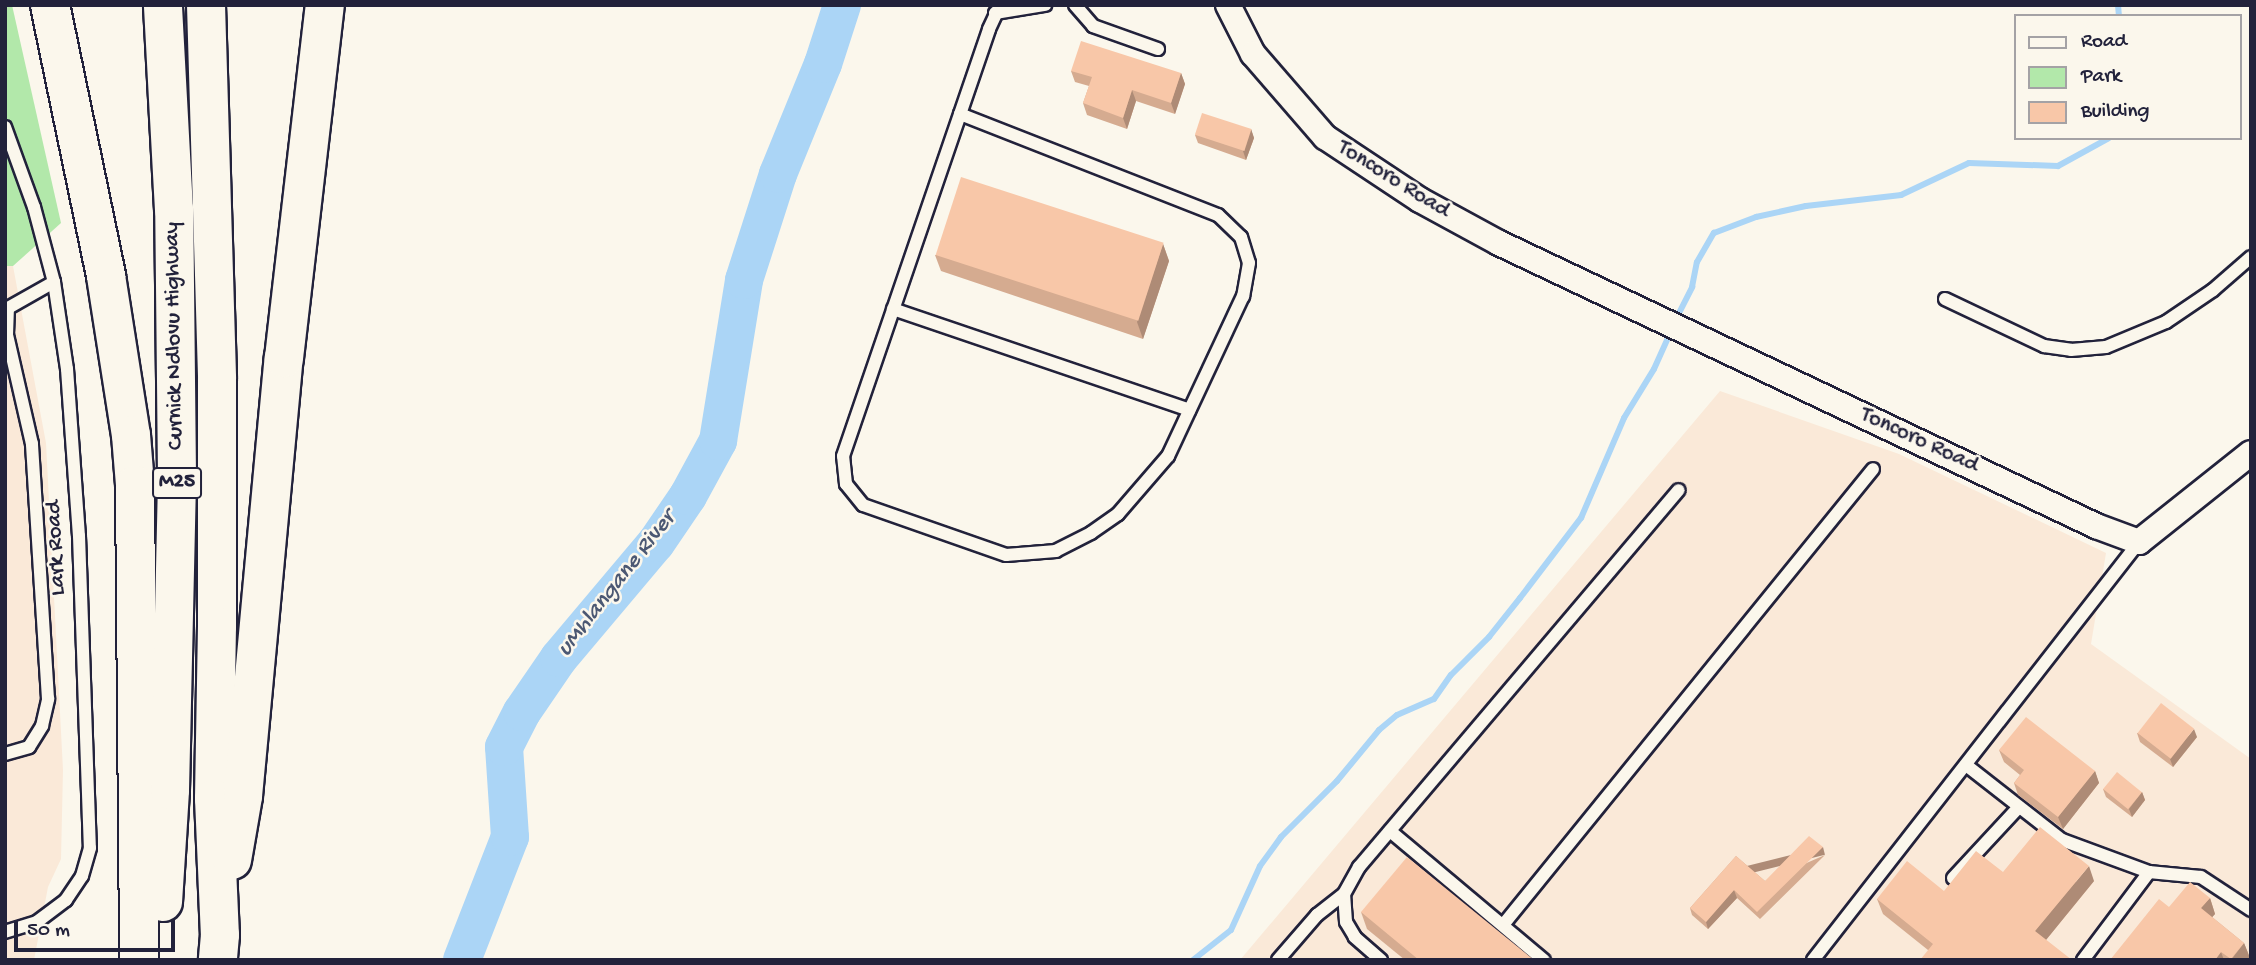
<!DOCTYPE html>
<html>
<head>
<meta charset="utf-8">
<style>
  body { margin:0 }
  #map { position:relative; width:2256px; height:965px; overflow:hidden; background:#fbf7ec; font-family:"Gochi Hand",sans-serif }
  div>[style] { position:absolute }
  .built>* { inset:0; background:#fae9d8 }
  .green>* { inset:0; background:#b2e8aa }
  .stream>* { height:6px; margin:-3px; padding:0 3px; transform-origin:3px; border-radius:3px; background:#abd5f6 }
  .river>* { height:38px; margin:-19px; padding:0 19px; transform-origin:19px; border-radius:19px; background:#abd5f6 }
  .roads { filter:drop-shadow(2px 0 #22223b) drop-shadow(-2px 0 #22223b) drop-shadow(0 2px #22223b) drop-shadow(0 -2px #22223b) }
  .service>* { height:12px; margin:-6px; padding:0 6px; transform-origin:6px; border-radius:6px; background:#fbf7ec }
  .minor>* { height:24px; margin:-12px; padding:0 12px; transform-origin:12px; border-radius:12px; background:#fbf7ec }
  .primary>* { height:38px; margin:-19px; padding:0 19px; transform-origin:19px; border-radius:19px; background:#fbf7ec }
  .wall>* { inset:0; background:#d5ab90 }
  .shaded-wall>* { inset:0; background:#ae8b76; transform-origin:0 0 }
  .building>* { inset:0; background:#f8c7a8; transform-origin:0 0 }
  span { translate:-50% -50%; white-space:nowrap; text-align:center; line-height:1.15; -webkit-text-stroke:5px #fbf7ec; paint-order:stroke }
  .shield-label span { padding:2px 5px; background:#fbf7ec; border:2px solid; border-radius:5px; -webkit-text-stroke-width:0 }
  .shield-label { font-size:21px; color:#22223b; font-weight:700 }
  .street-label { font-size:23px; color:#22223b }
  .water-label { font-size:24px; color:#4b5873; font-style:italic }
  .frame { position:absolute; inset:0; border:7px solid #22223b; pointer-events:none }
  .legend { position:absolute; left:2014px; top:14px; width:228px; height:126px; box-sizing:border-box; background:#fbf7ec; border:2px solid #a4a2a5; margin:0; padding:9px 12px; list-style:none; font-size:21px; color:#22223b }
  .legend li { display:flex; align-items:center; gap:14px; height:35px }
  .legend b { width:35px; border:2px solid #a4a2a5 }
  .scale { position:absolute; left:14px; top:920px; width:161px; height:32px; box-sizing:border-box; border:4px solid #22223b; border-top:0; padding-left:9px; font-size:21px; line-height:24px; white-space:nowrap; color:#22223b; -webkit-text-stroke:5px #fbf7ec; paint-order:stroke }
</style>
</head>
<body>
<div id="map">
  <div class="built">
    <div style="clip-path:polygon(5px 266px,13px 266px,46px 443px,63px 770px,61px 859px,48px 887px,34px 960px,5px 960px)"></div>
    <div style="clip-path:polygon(1720px 391px,1899px 454px,2106px 553px,2091px 644px,2251px 759px,2251px 960px,1240px 960px)"></div>
  </div>
  <div class="green">
    <div style="clip-path:polygon(5px 5px,12px 5px,61px 223px,13px 266px,5px 266px)"></div>
  </div>
  <div class="stream">
    <div style="left:2118px;top:5px;width:11px;rotate:85deg"></div>
    <div style="left:1676px;top:319px;width:36px;rotate:-63deg"></div>
    <div style="left:1692px;top:287px;width:25px;rotate:-79deg"></div>
    <div style="left:1697px;top:262px;width:34px;rotate:-60deg"></div>
    <div style="left:1714px;top:233px;width:45px;rotate:-20.9deg"></div>
    <div style="left:1756px;top:217px;width:51px;rotate:-12.4deg"></div>
    <div style="left:1806px;top:206px;width:96px;rotate:-6.6deg"></div>
    <div style="left:1901px;top:195px;width:75px;rotate:-25.2deg"></div>
    <div style="left:1969px;top:163px;width:89px;rotate:1.9deg"></div>
    <div style="left:2058px;top:166px;width:58px;rotate:-28.8deg"></div>
    <div style="left:1193px;top:960px;width:48px;rotate:-38.3deg"></div>
    <div style="left:1231px;top:930px;width:70px;rotate:-65.6deg"></div>
    <div style="left:1260px;top:866px;width:36px;rotate:-54deg"></div>
    <div style="left:1281px;top:837px;width:79px;rotate:-45deg"></div>
    <div style="left:1337px;top:781px;width:66px;rotate:-50.5deg"></div>
    <div style="left:1379px;top:730px;width:23px;rotate:-40deg"></div>
    <div style="left:1397px;top:715px;width:40px;rotate:-23.4deg"></div>
    <div style="left:1434px;top:699px;width:29px;rotate:-55deg"></div>
    <div style="left:1451px;top:675px;width:54px;rotate:-45deg"></div>
    <div style="left:1489px;top:637px;width:50px;rotate:-51.5deg"></div>
    <div style="left:1520px;top:598px;width:101px;rotate:-52.7deg"></div>
    <div style="left:1581px;top:518px;width:109px;rotate:-66.7deg"></div>
    <div style="left:1624px;top:418px;width:57px;rotate:-58.5deg"></div>
    <div style="left:1654px;top:369px;width:44px;rotate:-65.8deg"></div>
  </div>
  <div class="river">
    <div style="left:462px;top:960px;width:132px;rotate:-68.7deg"></div>
    <div style="left:510px;top:837px;width:90px;rotate:-93.8deg"></div>
    <div style="left:504px;top:747px;width:39px;rotate:-63deg"></div>
    <div style="left:522px;top:712px;width:65px;rotate:-55.6deg"></div>
    <div style="left:559px;top:658px;width:150px;rotate:-49.9deg"></div>
    <div style="left:656px;top:543px;width:57px;rotate:-55.8deg"></div>
    <div style="left:688px;top:496px;width:63px;rotate:-61.4deg"></div>
    <div style="left:718px;top:441px;width:163px;rotate:-80.8deg"></div>
    <div style="left:744px;top:280px;width:111px;rotate:-72.2deg"></div>
    <div style="left:778px;top:174px;width:119px;rotate:-67.8deg"></div>
    <div style="left:823px;top:64px;width:62px;rotate:-72.1deg"></div>
  </div>
  <div class="roads">
    <div class="service">
      <div style="left:1075px;top:5px;width:28px;rotate:49deg"></div>
      <div style="left:1093px;top:26px;width:69px;rotate:19.5deg"></div>
      <div style="left:995px;top:13px;width:51px;rotate:-9.1deg"></div>
      <div style="left:960px;top:114px;width:277px;rotate:21.4deg"></div>
      <div style="left:1218px;top:215px;width:32px;rotate:44deg"></div>
      <div style="left:1241px;top:237px;width:27px;rotate:73deg"></div>
      <div style="left:1249px;top:263px;width:34px;rotate:100deg"></div>
      <div style="left:1243px;top:296px;width:177px;rotate:115.1deg"></div>
      <div style="left:1168px;top:456px;width:77px;rotate:130.8deg"></div>
      <div style="left:1118px;top:514px;width:33px;rotate:145deg"></div>
      <div style="left:1091px;top:533px;width:39px;rotate:153deg"></div>
      <div style="left:1056px;top:551px;width:50px;rotate:175.4deg"></div>
      <div style="left:1006px;top:555px;width:151px;rotate:-160.7deg"></div>
      <div style="left:863px;top:505px;width:27px;rotate:-129deg"></div>
      <div style="left:846px;top:484px;width:28px;rotate:-96deg"></div>
      <div style="left:843px;top:456px;width:451px;rotate:-71.1deg"></div>
      <div style="left:989px;top:29px;width:26px;rotate:-65deg"></div>
      <div style="left:5px;top:127px;width:85px;rotate:70.1deg"></div>
      <div style="left:34px;top:207px;width:78px;rotate:75.1deg"></div>
      <div style="left:54px;top:282px;width:88px;rotate:81.5deg"></div>
      <div style="left:67px;top:369px;width:167px;rotate:85.9deg"></div>
      <div style="left:79px;top:536px;width:312px;rotate:88deg"></div>
      <div style="left:90px;top:848px;width:29px;rotate:106deg"></div>
      <div style="left:82px;top:876px;width:29px;rotate:124deg"></div>
      <div style="left:66px;top:900px;width:36px;rotate:143deg"></div>
      <div style="left:37px;top:922px;width:34px;rotate:163deg"></div>
      <div style="left:1945px;top:299px;width:110px;rotate:25.4deg"></div>
      <div style="left:2044px;top:346px;width:27px;rotate:8deg"></div>
      <div style="left:2071px;top:350px;width:35px;rotate:-5deg"></div>
      <div style="left:2106px;top:347px;width:65px;rotate:-22.6deg"></div>
      <div style="left:2166px;top:322px;width:57px;rotate:-34.2deg"></div>
      <div style="left:2213px;top:290px;width:50px;rotate:-41deg"></div>
      <div style="left:893px;top:309px;width:313px;rotate:18.8deg"></div>
      <div style="left:5px;top:754px;width:25px;rotate:-16deg"></div>
      <div style="left:29px;top:747px;width:25px;rotate:-58deg"></div>
      <div style="left:42px;top:726px;width:28px;rotate:-77deg"></div>
      <div style="left:48px;top:699px;width:256px;rotate:-93.6deg"></div>
      <div style="left:32px;top:444px;width:112px;rotate:-102.9deg"></div>
      <div style="left:7px;top:335px;width:27px;rotate:-88deg"></div>
      <div style="left:8px;top:308px;width:53px;rotate:-29.5deg"></div>
      <div style="left:1966px;top:765px;width:122px;rotate:38deg"></div>
      <div style="left:2062px;top:840px;width:93px;rotate:20.2deg"></div>
      <div style="left:2149px;top:872px;width:52px;rotate:5.5deg"></div>
      <div style="left:2201px;top:877px;width:60px;rotate:33.4deg"></div>
      <div style="left:1390px;top:831px;width:201px;rotate:40deg"></div>
      <div style="left:1953px;top:878px;width:97px;rotate:-47.1deg"></div>
      <div style="left:1503px;top:925px;width:587px;rotate:-50.94deg"></div>
      <div style="left:1278px;top:960px;width:60px;rotate:-49.1deg"></div>
      <div style="left:1317px;top:915px;width:34px;rotate:-38deg"></div>
      <div style="left:1381px;top:960px;width:35px;rotate:-139deg"></div>
      <div style="left:1355px;top:937px;width:17px;rotate:-121deg"></div>
      <div style="left:1346px;top:922px;width:28px;rotate:-94deg"></div>
      <div style="left:1344px;top:894px;width:31px;rotate:-61deg"></div>
      <div style="left:1359px;top:867px;width:494px;rotate:-49.7deg"></div>
      <div style="left:1813px;top:960px;width:530px;rotate:-52.05deg"></div>
      <div style="left:2083px;top:960px;width:110px;rotate:-53.1deg"></div>
    </div>
    <div class="minor">
      <div style="left:1228px;top:5px;width:55px;rotate:63deg"></div>
      <div style="left:1253px;top:54px;width:110px;rotate:49.1deg"></div>
      <div style="left:1325px;top:137px;width:114px;rotate:33.6deg"></div>
      <div style="left:1420px;top:200px;width:90px;rotate:28.6deg"></div>
      <div style="left:1499px;top:243px;width:661px;rotate:25.36deg"></div>
      <div style="left:2096px;top:526px;width:46px;rotate:20.4deg"></div>
      <div style="left:2139px;top:542px;width:143px;rotate:-38.5deg"></div>
    </div>
    <div class="primary">
      <div style="left:50px;top:5px;width:277px;rotate:78.3deg"></div>
      <div style="left:106px;top:276px;width:161px;rotate:81.1deg"></div>
      <div style="left:131px;top:435px;width:50px;rotate:85.4deg"></div>
      <div style="left:135px;top:485px;width:475px;rotate:89.5deg"></div>
      <div style="left:206px;top:5px;width:374px;rotate:88.3deg"></div>
      <div style="left:217px;top:379px;width:247px;rotate:90deg"></div>
      <div style="left:217px;top:626px;width:173px;rotate:91deg"></div>
      <div style="left:214px;top:799px;width:136px;rotate:87.5deg"></div>
      <div style="left:220px;top:935px;width:25px;rotate:95deg"></div>
      <div style="left:232px;top:860px;width:65px;rotate:-80.2deg"></div>
      <div style="left:243px;top:796px;width:440px;rotate:-84.7deg"></div>
      <div style="left:284px;top:358px;width:355px;rotate:-83.4deg"></div>
      <div style="left:163px;top:902px;width:112px;rotate:-86.4deg"></div>
      <div style="left:170px;top:790px;width:314px;rotate:-88.7deg"></div>
      <div style="left:177px;top:476px;width:266px;rotate:-90.6deg"></div>
      <div style="left:174px;top:210px;width:205px;rotate:-93.1deg"></div>
    </div>
  </div>
  <div class="wall">
    <div style="clip-path:polygon(1071px 71px,1181px 73px,1185px 84px,1175px 114px,1136px 101px,1127px 129px,1087px 115px,1083px 103px,1089px 86px,1075px 82px)"></div>
    <div style="clip-path:polygon(1251px 129px,1254px 138px,1246px 160px,1198px 143px,1195px 135px)"></div>
    <div style="clip-path:polygon(1163px 244px,1169px 261px,1143px 339px,941px 271px,935px 255px)"></div>
    <div style="clip-path:polygon(2137px 733px,2197px 737px,2173px 767px,2140px 742px)"></div>
    <div style="clip-path:polygon(1999px 750px,2095px 771px,2099px 783px,2063px 829px,2018px 795px,2014px 783px,2020px 775px,2004px 762px)"></div>
    <div style="clip-path:polygon(2103px 789px,2142px 792px,2145px 800px,2132px 817px,2106px 797px)"></div>
    <div style="clip-path:polygon(1825px 855px,1760px 919px,1737px 898px,1708px 929px,1692px 915px,1690px 908px,1736px 856px,1765px 881px)"></div>
    <div style="clip-path:polygon(2094px 881px,2046px 940px,1928px 950px,1883px 914px,1877px 899px,1944px 891px)"></div>
    <div style="clip-path:polygon(2210px 898px,2215px 914px,2212px 917px,2244px 943px,2250px 958px,2249px 960px,2110px 960px,2169px 907px)"></div>
    <div style="clip-path:polygon(1361px 912px,1534px 960px,1405px 960px,1367px 929px)"></div>
  </div>
  <div class="shaded-wall">
    <div style="clip-path:polygon(1181px 73px,1185px 84px,1175px 114px,1171px 103px)"></div>
    <div style="clip-path:polygon(1132px 90px,1136px 101px,1127px 129px,1123px 118px)"></div>
    <div style="clip-path:polygon(1251px 129px,1254px 138px,1246px 160px,1243px 151px)"></div>
    <div style="clip-path:polygon(1163px 244px,1169px 261px,1143px 339px,1137px 322px)"></div>
    <div style="clip-path:polygon(2194px 729px,2197px 737px,2173px 767px,2170px 759px)"></div>
    <div style="clip-path:polygon(2095px 771px,2099px 783px,2063px 829px,2058px 817px)"></div>
    <div style="clip-path:polygon(2142px 792px,2145px 800px,2132px 817px,2129px 809px)"></div>
    <div style="left:1823px;top:847px;width:8px;height:93px;rotate:76deg"></div>
    <div style="clip-path:polygon(2089px 866px,2094px 881px,2041px 946px,2035px 931px)"></div>
    <div style="clip-path:polygon(1734px 890px,1737px 898px,1708px 929px,1706px 922px)"></div>
    <div style="clip-path:polygon(2210px 898px,2215px 914px,2206px 924px,2201px 908px)"></div>
    <div style="clip-path:polygon(2244px 943px,2250px 958px,2249px 960px,2231px 960px)"></div>
    <div style="clip-path:polygon(2221px 952px,2224px 960px,2215px 960px)"></div>
  </div>
  <div class="building">
    <div style="clip-path:polygon(1081px 41px,1181px 73px,1171px 103px,1132px 90px,1123px 118px,1083px 103px,1092px 77px,1071px 71px)"></div>
    <div style="left:1202px;top:113px;width:52px;height:23px;rotate:18deg"></div>
    <div style="left:961px;top:177px;width:213px;height:82px;rotate:18deg"></div>
    <div style="left:2161px;top:703px;width:42px;height:38px;rotate:38deg"></div>
    <div style="clip-path:polygon(2026px 717px,2095px 771px,2058px 817px,2014px 783px,2024px 770px,1999px 750px)"></div>
    <div style="left:2117px;top:772px;width:32px;height:22px;rotate:39deg"></div>
    <div style="clip-path:polygon(2040px 827px,2089px 866px,2035px 931px,2072px 960px,1920px 960px,1933px 944px,1877px 899px,1907px 861px,1944px 891px,1976px 851px,2003px 872px)"></div>
    <div style="clip-path:polygon(1809px 836px,1823px 847px,1757px 912px,1734px 890px,1706px 922px,1690px 908px,1736px 856px,1765px 881px)"></div>
    <div style="clip-path:polygon(1407px 857px,1534px 960px,1419px 960px,1361px 912px)"></div>
    <div style="clip-path:polygon(2190px 882px,2210px 898px,2201px 908px,2244px 943px,2231px 959px,2221px 952px,2215px 960px,2110px 960px,2159px 899px,2169px 907px)"></div>
  </div>
  <div class="shield-label">
    <span style="left:177px;top:483px">M25</span>
  </div>
  <div class="street-label">
    <span style="left:1393px;top:180px;rotate:32deg">Toncoro Road</span>
    <span style="left:175px;top:336px;rotate:-91deg">Curnick Ndlovu Highway</span>
    <span style="left:1919px;top:441px;rotate:25deg">Toncoro Road</span>
    <span style="left:57px;top:548px;rotate:-93deg">Lark Road</span>
  </div>
  <div class="water-label">
    <span style="left:617px;top:584px;rotate:-52deg">uMhlangane River</span>
  </div>
  <div class="frame"></div>
  <ul class="legend">
  <li><b style="height:9px;background:#fbf7ec"></b>Road</li>
  <li><b style="height:19px;background:#b2e8aa"></b>Park</li>
  <li><b style="height:19px;background:#f8c7a8"></b>Building</li>
  </ul>
  <div class="scale">50 m</div>
</div>
</body>
</html>
